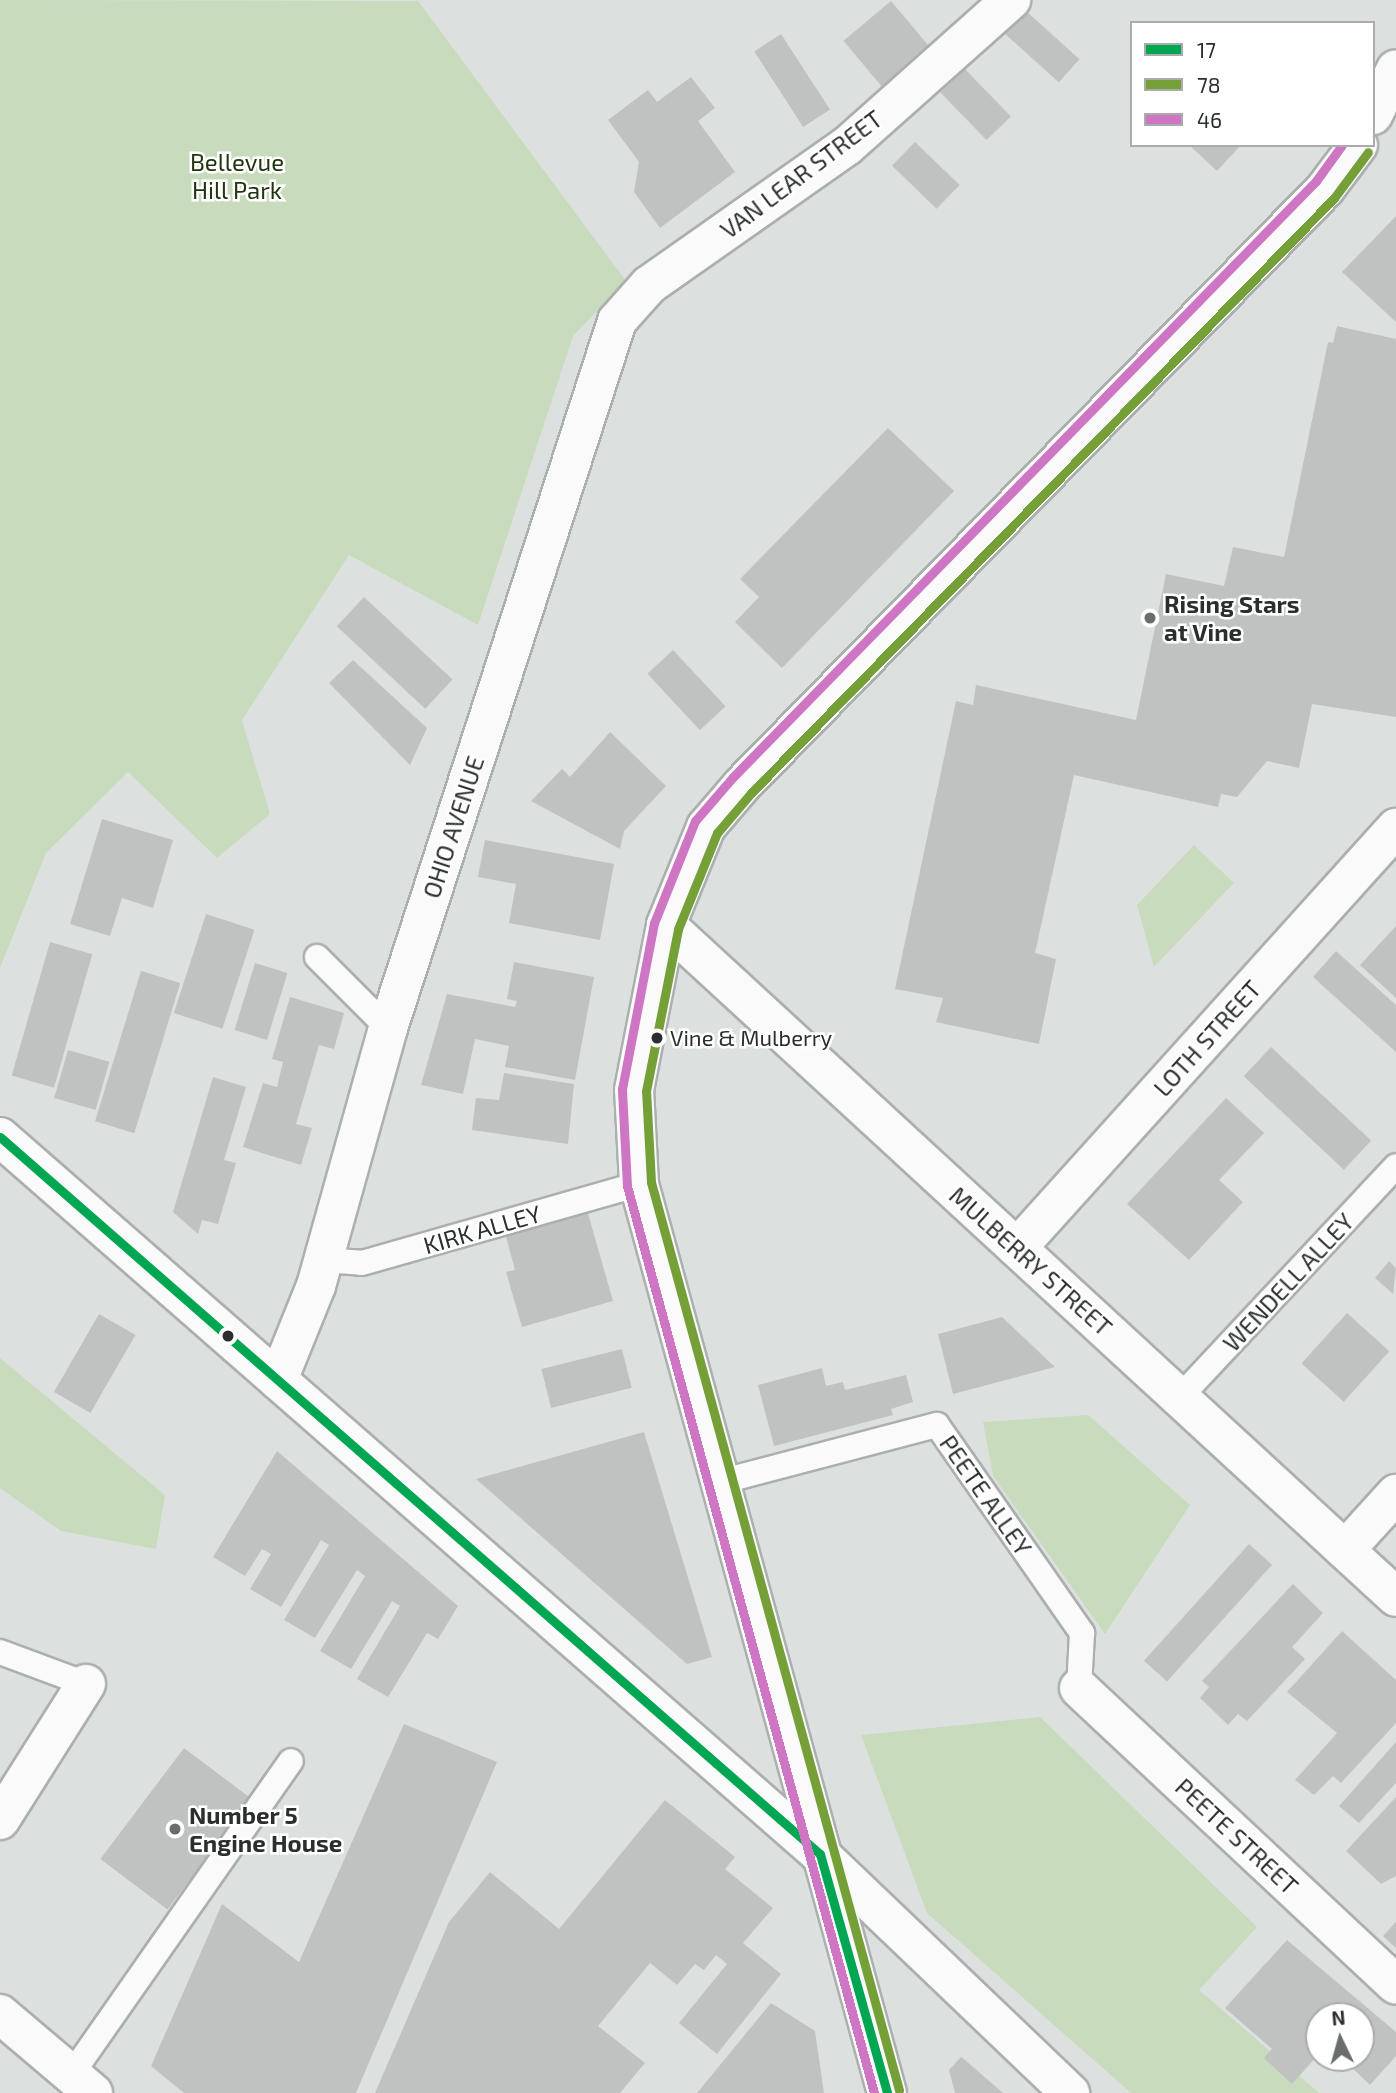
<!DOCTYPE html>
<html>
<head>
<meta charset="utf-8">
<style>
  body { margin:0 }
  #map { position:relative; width:1396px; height:2093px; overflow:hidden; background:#dce1e0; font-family:"Exo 2",sans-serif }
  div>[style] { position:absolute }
  .green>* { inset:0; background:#c8dbbd }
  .building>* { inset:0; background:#bfc2c1; transform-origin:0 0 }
  .roads { filter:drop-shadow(2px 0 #abafae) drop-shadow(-2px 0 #abafae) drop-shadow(0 2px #abafae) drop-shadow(0 -2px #abafae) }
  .lane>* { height:24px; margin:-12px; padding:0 12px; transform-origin:12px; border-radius:12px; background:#fafafa }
  .street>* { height:38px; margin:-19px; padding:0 19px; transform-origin:19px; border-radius:19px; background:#fafafa }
  .secondary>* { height:38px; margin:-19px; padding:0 19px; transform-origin:19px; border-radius:19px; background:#fafafa }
  .bus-1>* { height:9px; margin:-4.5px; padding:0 4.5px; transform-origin:4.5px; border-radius:4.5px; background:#00a651 }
  .bus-2>* { height:9px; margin:-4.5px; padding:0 4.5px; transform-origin:4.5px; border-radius:4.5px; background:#75a038 }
  .bus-3>* { height:9px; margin:-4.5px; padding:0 4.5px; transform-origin:4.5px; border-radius:4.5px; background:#ce75c4 }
  .dots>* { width:19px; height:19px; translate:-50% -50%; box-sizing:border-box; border:4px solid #fff; border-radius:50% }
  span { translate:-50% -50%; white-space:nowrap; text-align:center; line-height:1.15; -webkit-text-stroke:5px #fff; paint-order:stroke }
  .bus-label { font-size:22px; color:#2b2e2e }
  .left { translate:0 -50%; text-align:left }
  .park-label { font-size:24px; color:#223511 }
  .street-label { font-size:24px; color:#2b2e2e }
  .poi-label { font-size:24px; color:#2b2e2e; font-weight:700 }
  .legend { position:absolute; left:1130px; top:21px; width:245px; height:126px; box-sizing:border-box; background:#fff; border:2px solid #aaabab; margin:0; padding:9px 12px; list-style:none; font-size:21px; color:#2b2e2e }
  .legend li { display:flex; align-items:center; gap:14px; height:35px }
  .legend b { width:35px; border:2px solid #aaabab }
  .north { position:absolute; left:1305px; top:2002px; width:70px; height:70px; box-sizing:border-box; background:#fff; border:2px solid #aaabab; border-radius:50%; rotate:355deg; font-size:19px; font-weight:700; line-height:28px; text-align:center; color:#2b2e2e }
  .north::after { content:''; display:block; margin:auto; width:24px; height:32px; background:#696d6c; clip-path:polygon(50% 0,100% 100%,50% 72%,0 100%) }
</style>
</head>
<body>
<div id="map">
  <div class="green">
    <div style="clip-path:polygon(0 0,418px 1px,626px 281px,573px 336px,478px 625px,349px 555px,242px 720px,270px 814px,217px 858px,128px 772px,46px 853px,0 968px)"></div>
    <div style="clip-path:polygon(1194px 845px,1234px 883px,1154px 967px,1137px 905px)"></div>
    <div style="clip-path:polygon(0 1358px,165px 1495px,156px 1549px,61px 1531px,0 1488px)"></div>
    <div style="clip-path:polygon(1088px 1415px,1190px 1505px,1105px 1634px,993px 1476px,983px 1422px)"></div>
    <div style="clip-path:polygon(1040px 1717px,1257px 1927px,1199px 1990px,1319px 2093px,1131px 2093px,927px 1913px,861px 1735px)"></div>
  </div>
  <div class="building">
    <div style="left:891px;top:1px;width:65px;height:62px;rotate:50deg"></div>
    <div style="left:1026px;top:11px;width:72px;height:31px;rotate:42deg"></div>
    <div style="left:781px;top:34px;width:90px;height:32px;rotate:57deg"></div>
    <div style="left:965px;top:69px;width:66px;height:34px;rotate:46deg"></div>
    <div style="clip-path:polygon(691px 77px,715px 108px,698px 121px,735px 172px,660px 228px,634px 192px,639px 162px,608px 120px,648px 90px,657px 102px)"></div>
    <div style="left:915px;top:142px;width:62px;height:33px;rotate:44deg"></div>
    <div style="clip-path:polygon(1189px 145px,1241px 145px,1217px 171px)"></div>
    <div style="clip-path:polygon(1396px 216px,1396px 322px,1342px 272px)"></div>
    <div style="clip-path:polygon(1337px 326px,1396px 339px,1396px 717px,1312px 704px,1299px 768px,1267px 761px,1237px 797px,1221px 794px,1218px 807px,1074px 775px,1035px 953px,1056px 959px,1039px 1044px,936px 1022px,943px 998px,895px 989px,956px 701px,973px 705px,976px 685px,1136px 720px,1166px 574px,1224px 586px,1233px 547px,1284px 557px,1328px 342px,1333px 343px)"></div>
    <div style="clip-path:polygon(888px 428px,954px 491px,782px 668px,735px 622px,759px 597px,740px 579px)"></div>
    <div style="left:364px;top:597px;width:121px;height:40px;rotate:43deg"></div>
    <div style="left:673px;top:650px;width:77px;height:35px;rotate:47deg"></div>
    <div style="clip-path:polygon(353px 660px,427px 728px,410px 765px,329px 683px)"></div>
    <div style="clip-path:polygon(610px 732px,666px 786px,624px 831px,620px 849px,531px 801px,562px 769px,570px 777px)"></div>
    <div style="clip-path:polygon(102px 819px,173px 840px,153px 908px,122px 898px,110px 936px,70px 924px)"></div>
    <div style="clip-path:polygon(485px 840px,614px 864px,600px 940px,509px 923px,516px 884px,478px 877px)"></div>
    <div style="left:206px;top:914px;width:51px;height:104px;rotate:18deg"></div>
    <div style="clip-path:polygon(1396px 926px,1396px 998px,1360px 965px)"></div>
    <div style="left:50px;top:942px;width:44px;height:139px;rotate:16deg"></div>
    <div style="clip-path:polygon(1336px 951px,1396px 1005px,1396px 1052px,1313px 977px)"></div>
    <div style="clip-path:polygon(514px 962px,594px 977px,575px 1080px,505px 1067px,509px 1046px,475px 1039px,463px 1094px,421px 1085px,447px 994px,515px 1007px,517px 1001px,507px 999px)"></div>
    <div style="left:255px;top:963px;width:34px;height:70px;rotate:17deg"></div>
    <div style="left:141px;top:971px;width:41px;height:157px;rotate:17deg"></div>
    <div style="clip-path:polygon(290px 997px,344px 1013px,334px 1049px,319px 1045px,296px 1124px,312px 1128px,301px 1165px,243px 1147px,263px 1083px,277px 1087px,283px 1062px,272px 1059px)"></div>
    <div style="left:1271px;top:1047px;width:137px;height:40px;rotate:43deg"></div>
    <div style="left:68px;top:1050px;width:43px;height:50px;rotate:16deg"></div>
    <div style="clip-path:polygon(504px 1073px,574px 1084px,568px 1144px,472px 1130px,476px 1098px,499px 1100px)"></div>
    <div style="clip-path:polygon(213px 1077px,246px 1087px,224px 1160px,236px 1163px,218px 1224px,202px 1220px,198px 1234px,173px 1212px)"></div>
    <div style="clip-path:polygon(1226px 1098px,1264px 1133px,1219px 1180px,1243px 1202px,1189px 1260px,1127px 1204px)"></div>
    <div style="clip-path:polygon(587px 1210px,613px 1301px,522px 1327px,506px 1272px,515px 1270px,505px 1233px)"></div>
    <div style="clip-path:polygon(1389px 1261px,1396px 1268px,1393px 1294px,1375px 1278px)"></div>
    <div style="left:1347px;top:1313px;width:57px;height:68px;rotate:42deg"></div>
    <div style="left:99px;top:1314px;width:42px;height:90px;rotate:30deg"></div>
    <div style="clip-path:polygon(1002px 1317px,1055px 1367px,953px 1394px,938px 1334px)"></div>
    <div style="left:622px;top:1349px;width:40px;height:83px;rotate:76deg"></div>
    <div style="clip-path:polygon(822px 1368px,826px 1386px,843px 1382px,845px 1390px,906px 1375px,913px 1402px,891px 1409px,893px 1415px,774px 1446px,758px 1385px)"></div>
    <div style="clip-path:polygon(644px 1432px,712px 1657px,687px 1664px,476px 1479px)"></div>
    <div style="clip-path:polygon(277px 1451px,458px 1606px,438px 1639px,427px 1633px,388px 1697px,357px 1679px,400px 1606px,392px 1601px,351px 1669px,320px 1651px,365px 1576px,357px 1570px,315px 1638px,284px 1620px,329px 1545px,321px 1540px,281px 1607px,250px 1589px,271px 1554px,262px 1549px,245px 1576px,213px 1557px)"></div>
    <div style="left:1249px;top:1544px;width:31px;height:157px;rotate:42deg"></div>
    <div style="clip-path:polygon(1293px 1584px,1323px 1613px,1292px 1647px,1305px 1659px,1247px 1721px,1238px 1714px,1228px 1725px,1200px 1698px,1209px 1687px,1202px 1681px)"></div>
    <div style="clip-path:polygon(1342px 1631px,1396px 1680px,1396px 1723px,1341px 1783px,1333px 1776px,1314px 1795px,1295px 1780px,1337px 1733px,1287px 1692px)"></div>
    <div style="clip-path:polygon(404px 1724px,497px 1762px,356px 2093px,184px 2093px,151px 2066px,222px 1904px,299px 1962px)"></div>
    <div style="clip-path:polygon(1396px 1742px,1396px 1783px,1359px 1823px,1339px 1806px)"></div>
    <div style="left:184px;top:1748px;width:84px;height:139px;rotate:37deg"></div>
    <div style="clip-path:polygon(1396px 1797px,1396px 1876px,1381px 1884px,1346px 1851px)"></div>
    <div style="clip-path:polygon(665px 1800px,735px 1857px,725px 1869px,773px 1908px,743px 1943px,781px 1974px,717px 2054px,679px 2023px,727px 1964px,716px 1955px,704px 1970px,695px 1964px,677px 1985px,650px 1963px,598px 2026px,645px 2063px,620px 2093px,375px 2093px,449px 1922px,490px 1872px,559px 1929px)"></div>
    <div style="clip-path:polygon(1396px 1922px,1396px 1948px,1383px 1936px)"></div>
    <div style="clip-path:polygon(1287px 1940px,1396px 2032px,1396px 2056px,1370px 2085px,1347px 2063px,1361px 2058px,1361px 2016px,1319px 2016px,1319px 2054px,1292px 2084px,1264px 2058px,1272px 2049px,1225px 2008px)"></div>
    <div style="clip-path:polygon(771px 2003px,815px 2031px,824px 2093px,697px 2093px)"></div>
    <div style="clip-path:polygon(961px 2057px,965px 2060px,1003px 2093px,955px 2093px,949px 2070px)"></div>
  </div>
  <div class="roads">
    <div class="lane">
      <div style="left:317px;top:957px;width:100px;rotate:45deg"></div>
      <div style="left:323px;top:1260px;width:39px;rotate:4deg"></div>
      <div style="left:362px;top:1263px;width:288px;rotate:-15.9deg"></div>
      <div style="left:1180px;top:1397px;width:316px;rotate:-46.9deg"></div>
      <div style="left:723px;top:1481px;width:221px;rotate:-14.7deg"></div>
      <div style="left:937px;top:1425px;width:254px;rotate:55.1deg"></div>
      <div style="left:1082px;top:1633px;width:55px;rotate:93.1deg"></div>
      <div style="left:0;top:1652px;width:92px;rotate:20.4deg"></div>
      <div style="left:71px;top:2075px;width:383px;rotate:-55deg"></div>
    </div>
    <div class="street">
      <div style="left:666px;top:925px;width:992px;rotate:42.63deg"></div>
      <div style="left:1017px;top:1248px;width:566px;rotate:-47.94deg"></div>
      <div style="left:278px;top:1380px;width:101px;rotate:-68deg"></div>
      <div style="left:316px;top:1286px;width:268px;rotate:-74.4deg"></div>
      <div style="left:388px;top:1028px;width:743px;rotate:-72.05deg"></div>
      <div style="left:617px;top:321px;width:48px;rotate:-48.4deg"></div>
      <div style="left:649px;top:285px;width:242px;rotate:-35.1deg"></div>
      <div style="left:847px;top:146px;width:220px;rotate:-41.7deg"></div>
      <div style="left:1345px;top:1550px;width:76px;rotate:-47.7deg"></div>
      <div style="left:1079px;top:1688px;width:434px;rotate:43.1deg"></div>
      <div style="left:0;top:1820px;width:161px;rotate:-57.7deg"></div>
      <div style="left:820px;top:1854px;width:346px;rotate:43.7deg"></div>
    </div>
    <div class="secondary">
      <div style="left:1373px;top:115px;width:51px;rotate:-63.4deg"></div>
      <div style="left:0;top:1137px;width:1089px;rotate:41.17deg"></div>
      <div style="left:0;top:2014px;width:122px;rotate:40.3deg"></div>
      <div style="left:887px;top:2093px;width:942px;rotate:-105.26deg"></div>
      <div style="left:639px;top:1184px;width:94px;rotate:-93deg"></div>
      <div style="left:634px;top:1090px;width:168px;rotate:-79deg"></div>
      <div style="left:666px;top:925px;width:106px;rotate:-67.8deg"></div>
      <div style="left:706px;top:827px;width:55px;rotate:-49.4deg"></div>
      <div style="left:742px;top:785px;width:834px;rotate:-45.63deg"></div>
      <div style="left:1325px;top:189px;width:55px;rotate:-53.1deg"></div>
    </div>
  </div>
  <div class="bus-1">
    <div style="left:0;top:1137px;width:1089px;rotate:41.17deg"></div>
    <div style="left:820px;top:1854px;width:248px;rotate:74.3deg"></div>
  </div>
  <div class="bus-2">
    <div style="left:899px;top:2090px;width:941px;rotate:-105.28deg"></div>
    <div style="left:651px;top:1182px;width:91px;rotate:-93.1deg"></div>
    <div style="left:646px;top:1091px;width:165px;rotate:-78.8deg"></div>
    <div style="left:678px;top:929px;width:104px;rotate:-67.9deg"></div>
    <div style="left:717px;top:833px;width:52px;rotate:-49.6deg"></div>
    <div style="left:751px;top:793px;width:833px;rotate:-45.58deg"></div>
    <div style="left:1334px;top:198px;width:57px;rotate:-53.5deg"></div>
  </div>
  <div class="bus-3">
    <div style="left:874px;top:2093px;width:940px;rotate:-105.23deg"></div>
    <div style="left:627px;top:1186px;width:97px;rotate:-93deg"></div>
    <div style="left:622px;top:1089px;width:169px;rotate:-79.1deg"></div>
    <div style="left:654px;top:923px;width:110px;rotate:-68.1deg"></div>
    <div style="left:695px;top:821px;width:58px;rotate:-49.2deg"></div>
    <div style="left:733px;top:777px;width:834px;rotate:-45.63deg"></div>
    <div style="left:1316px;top:181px;width:44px;rotate:-54.2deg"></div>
  </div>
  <div class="dots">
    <div style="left:1150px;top:618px;background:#696d6c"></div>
    <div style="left:657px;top:1038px;background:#2b2e2e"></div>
    <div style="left:228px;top:1336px;background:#2b2e2e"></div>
    <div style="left:175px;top:1829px;background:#696d6c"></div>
  </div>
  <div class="bus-label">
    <span class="left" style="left:670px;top:1038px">Vine &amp; Mulberry</span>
  </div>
  <div class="park-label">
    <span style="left:237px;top:176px">Bellevue<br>Hill Park</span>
  </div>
  <div class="street-label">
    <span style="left:801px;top:174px;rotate:-37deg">VAN LEAR STREET</span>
    <span style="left:453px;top:827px;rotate:-72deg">OHIO AVENUE</span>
    <span style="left:1207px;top:1038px;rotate:-48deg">LOTH STREET</span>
    <span style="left:482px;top:1229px;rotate:-16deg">KIRK ALLEY</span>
    <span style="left:1031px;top:1261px;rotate:42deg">MULBERRY STREET</span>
    <span style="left:1288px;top:1282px;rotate:-47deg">WENDELL ALLEY</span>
    <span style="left:986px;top:1495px;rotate:55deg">PEETE ALLEY</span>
    <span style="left:1237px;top:1836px;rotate:43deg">PEETE STREET</span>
  </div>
  <div class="poi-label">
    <span class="left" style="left:1164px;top:618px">Rising Stars<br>at Vine</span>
    <span class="left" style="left:189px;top:1829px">Number 5<br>Engine House</span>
  </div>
  <ul class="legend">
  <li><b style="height:9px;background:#00a651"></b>17</li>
  <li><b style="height:9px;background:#75a038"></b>78</li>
  <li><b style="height:9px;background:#ce75c4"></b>46</li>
  </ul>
  <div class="north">N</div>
</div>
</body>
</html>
